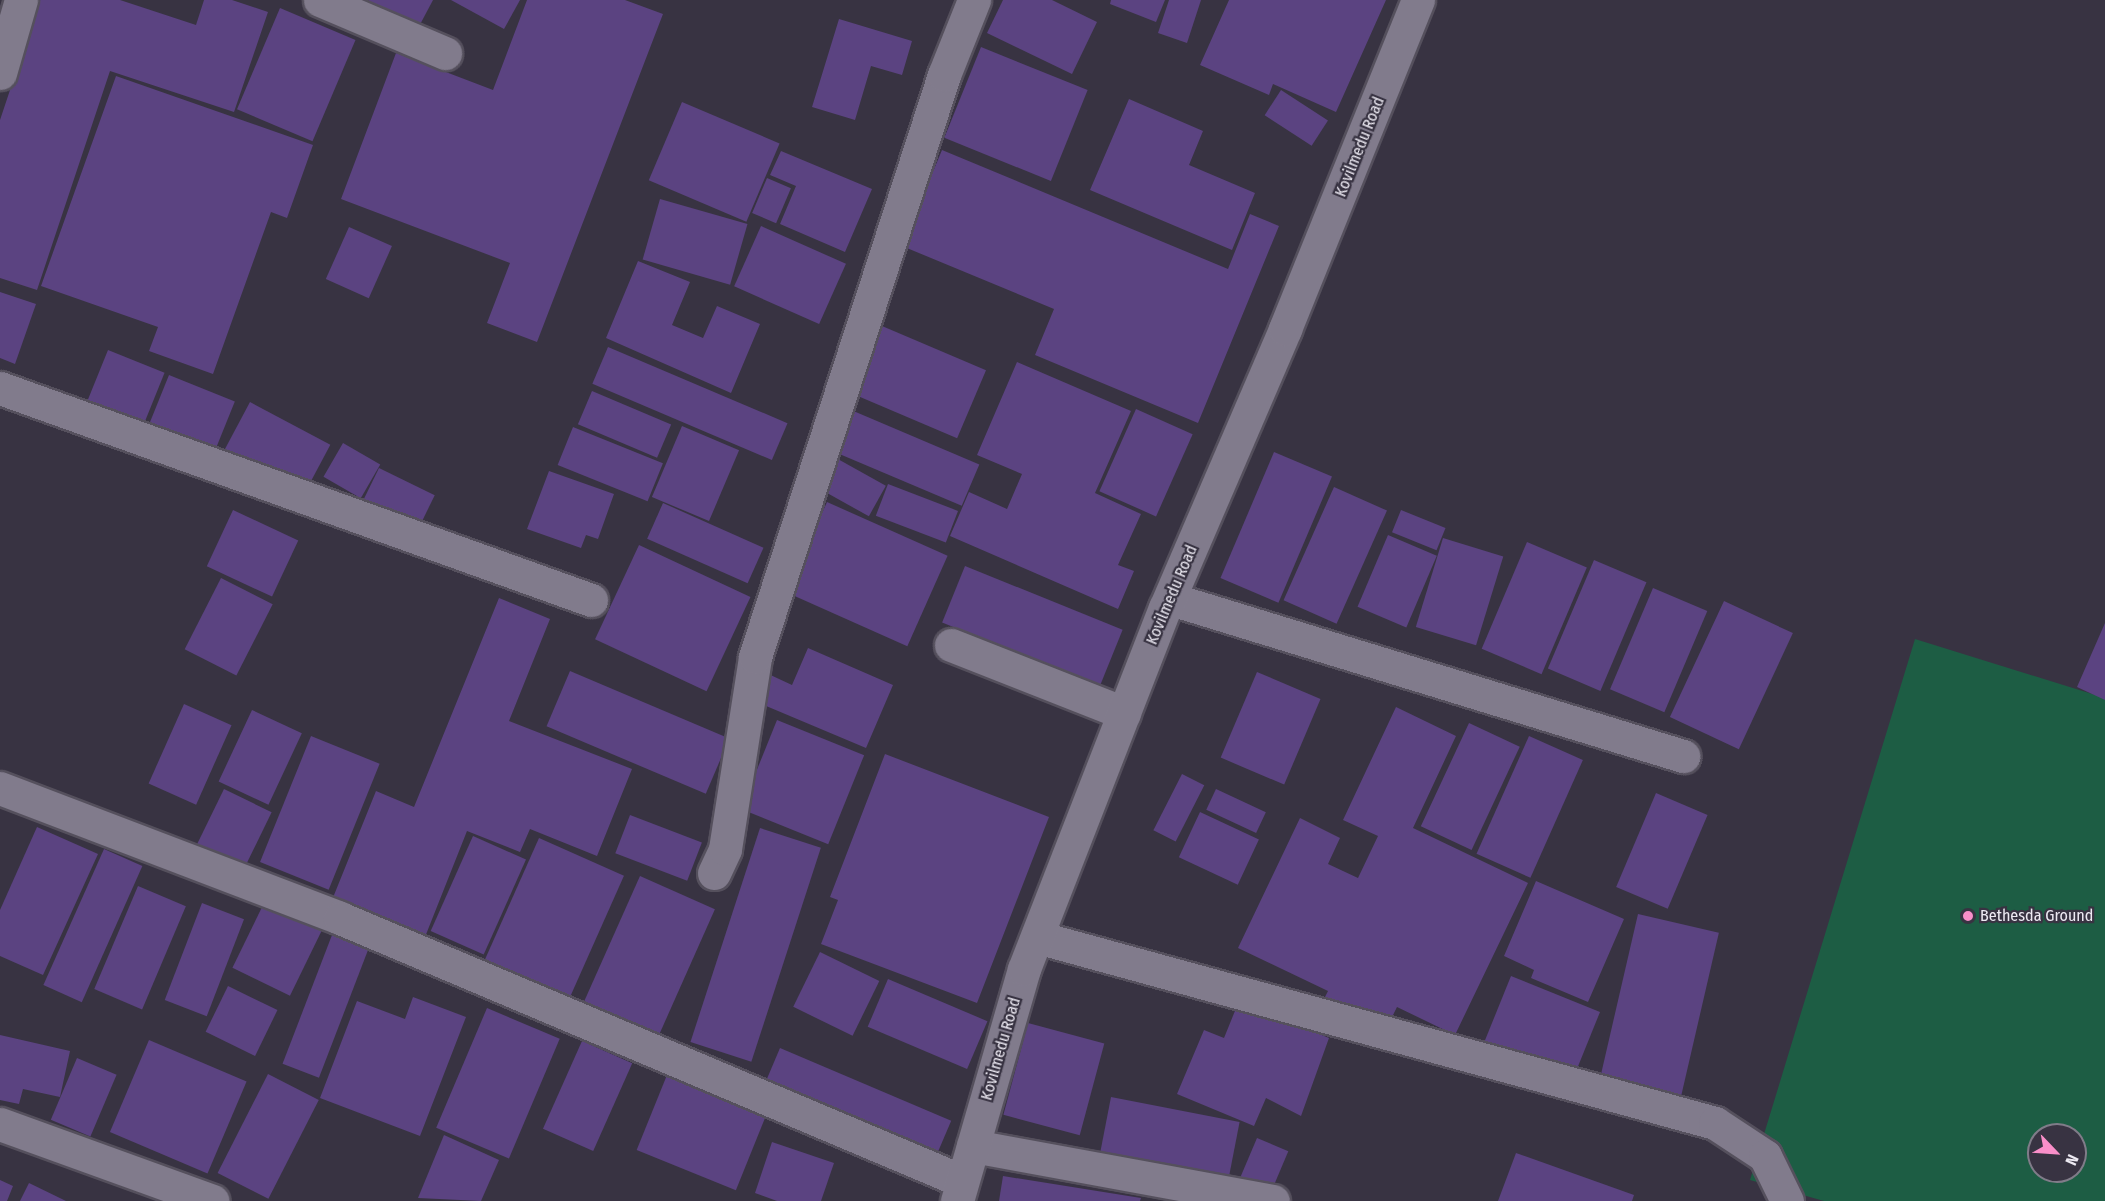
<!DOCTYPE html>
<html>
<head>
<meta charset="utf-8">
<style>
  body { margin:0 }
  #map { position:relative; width:2105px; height:1201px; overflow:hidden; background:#383342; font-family:"Fira Sans Condensed",sans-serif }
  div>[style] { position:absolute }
  .green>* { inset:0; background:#1d5d44 }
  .building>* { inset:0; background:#5b4381; transform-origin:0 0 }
  .roads { filter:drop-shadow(2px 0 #55505d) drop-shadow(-2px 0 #55505d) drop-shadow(0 2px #55505d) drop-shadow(0 -2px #55505d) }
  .minor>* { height:33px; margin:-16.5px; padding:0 16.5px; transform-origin:16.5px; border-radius:16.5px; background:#817b8c }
  .dots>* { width:16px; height:16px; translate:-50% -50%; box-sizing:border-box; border:3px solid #383342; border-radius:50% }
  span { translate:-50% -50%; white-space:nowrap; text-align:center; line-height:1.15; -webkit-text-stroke:4.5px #383342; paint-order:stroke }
  .street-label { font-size:16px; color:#edeaf3 }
  .poi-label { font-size:16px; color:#edeaf3 }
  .left { translate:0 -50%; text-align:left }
  .north { position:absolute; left:2027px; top:1123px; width:60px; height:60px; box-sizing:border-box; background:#383342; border:2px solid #807c89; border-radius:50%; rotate:115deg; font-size:16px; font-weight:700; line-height:24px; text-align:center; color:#edeaf3 }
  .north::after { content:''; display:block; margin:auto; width:21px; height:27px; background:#f98fc9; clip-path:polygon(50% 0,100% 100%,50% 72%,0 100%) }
</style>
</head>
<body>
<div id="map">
  <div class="green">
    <div style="clip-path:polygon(evenodd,1915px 639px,2105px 698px,2105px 1201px,1824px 1201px,1750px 1180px,1915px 639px,2039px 1135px,2075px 1135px,2075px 1171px,2039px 1171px,2039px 1135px)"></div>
  </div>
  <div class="building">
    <div style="clip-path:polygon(40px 0,120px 0,196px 25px,204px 0,232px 0,268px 12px,234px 112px,110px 71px,37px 290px,0 278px,0 120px)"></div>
    <div style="clip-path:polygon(369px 0,433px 0,416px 32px,366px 6px)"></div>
    <div style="clip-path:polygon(451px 0,520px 0,504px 29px)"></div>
    <div style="clip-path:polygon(527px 0,625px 0,663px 14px,537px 342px,487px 323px,510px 263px,341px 199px,396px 53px,493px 90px)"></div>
    <div style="clip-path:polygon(1003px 0,1052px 0,1097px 22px,1072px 74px,987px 33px)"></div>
    <div style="clip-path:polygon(1111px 0,1165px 0,1156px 22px,1110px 4px)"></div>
    <div style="clip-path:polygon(1169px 0,1201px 0,1187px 43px,1158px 33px)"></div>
    <div style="clip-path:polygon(1229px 0,1386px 0,1336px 112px,1273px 84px,1269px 95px,1200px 65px)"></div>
    <div style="left:280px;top:8px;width:82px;height:110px;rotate:23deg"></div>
    <div style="clip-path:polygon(839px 19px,912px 41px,902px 75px,871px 66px,855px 120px,812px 107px)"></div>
    <div style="left:981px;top:47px;width:115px;height:98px;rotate:22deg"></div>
    <div style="clip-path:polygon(116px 76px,313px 145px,287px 218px,271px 212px,213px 374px,149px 351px,158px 327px,41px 286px)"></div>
    <div style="left:1281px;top:90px;width:56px;height:30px;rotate:33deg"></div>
    <div style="clip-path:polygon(1129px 99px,1203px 131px,1189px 165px,1255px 193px,1232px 250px,1090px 190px)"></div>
    <div style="left:682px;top:102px;width:106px;height:85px;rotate:23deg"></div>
    <div style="clip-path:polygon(942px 150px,1228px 269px,1250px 214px,1279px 226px,1198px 423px,1035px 355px,1054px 309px,902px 246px)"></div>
    <div style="clip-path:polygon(781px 151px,872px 189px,845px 252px,780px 224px,796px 186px,770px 175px)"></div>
    <div style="left:767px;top:178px;width:26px;height:38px;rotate:23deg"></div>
    <div style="left:660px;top:199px;width:91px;height:63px;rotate:16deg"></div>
    <div style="left:761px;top:226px;width:93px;height:66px;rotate:24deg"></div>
    <div style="left:349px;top:227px;width:47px;height:57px;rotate:24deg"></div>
    <div style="clip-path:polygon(638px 261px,690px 282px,672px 325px,703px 338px,717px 306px,760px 324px,731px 393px,606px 338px)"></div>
    <div style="clip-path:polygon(0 292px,36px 304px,15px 364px,0 358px)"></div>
    <div style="left:882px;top:326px;width:113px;height:74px;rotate:23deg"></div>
    <div style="left:608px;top:347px;width:195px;height:40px;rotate:23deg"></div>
    <div style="left:108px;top:350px;width:61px;height:64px;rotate:22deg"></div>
    <div style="clip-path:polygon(1017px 362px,1131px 411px,1095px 493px,1141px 514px,1118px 565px,1134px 571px,1118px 609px,950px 536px,969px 492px,1007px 509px,1022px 474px,977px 455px)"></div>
    <div style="left:169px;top:375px;width:71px;height:56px;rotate:22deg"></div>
    <div style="left:592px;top:391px;width:86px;height:36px;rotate:23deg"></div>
    <div style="left:250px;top:402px;width:91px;height:55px;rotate:28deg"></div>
    <div style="left:844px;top:407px;width:147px;height:45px;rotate:23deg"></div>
    <div style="left:1136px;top:409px;width:62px;height:90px;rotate:24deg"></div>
    <div style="left:682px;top:426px;width:62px;height:77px;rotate:23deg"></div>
    <div style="left:573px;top:427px;width:97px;height:41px;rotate:22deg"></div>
    <div style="left:343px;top:443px;width:43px;height:39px;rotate:30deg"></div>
    <div style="left:1274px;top:452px;width:63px;height:137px;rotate:23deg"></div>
    <div style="left:836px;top:458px;width:57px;height:35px;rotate:29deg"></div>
    <div style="left:379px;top:468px;width:62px;height:37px;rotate:26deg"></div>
    <div style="clip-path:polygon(549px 471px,614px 494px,598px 539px,586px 535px,581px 548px,527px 529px)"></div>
    <div style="left:888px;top:484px;width:75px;height:34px;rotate:21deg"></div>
    <div style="left:1334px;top:487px;width:58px;height:124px;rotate:24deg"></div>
    <div style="left:827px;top:502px;width:132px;height:99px;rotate:24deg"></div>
    <div style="left:663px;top:503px;width:110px;height:39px;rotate:24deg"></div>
    <div style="left:233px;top:510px;width:72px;height:62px;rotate:25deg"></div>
    <div style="left:1401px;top:510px;width:48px;height:24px;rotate:22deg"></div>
    <div style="left:1388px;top:535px;width:53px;height:78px;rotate:23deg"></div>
    <div style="left:1443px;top:538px;width:63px;height:93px;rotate:17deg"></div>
    <div style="left:1527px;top:542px;width:65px;height:116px;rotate:23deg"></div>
    <div style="left:639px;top:545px;width:123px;height:104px;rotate:25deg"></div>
    <div style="left:1594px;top:560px;width:57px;height:118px;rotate:23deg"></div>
    <div style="left:965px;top:566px;width:170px;height:61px;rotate:22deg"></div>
    <div style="left:221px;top:578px;width:58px;height:80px;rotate:27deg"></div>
    <div style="left:1653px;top:588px;width:59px;height:110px;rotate:23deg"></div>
    <div style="clip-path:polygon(499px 598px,550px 619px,509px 721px,632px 769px,597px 856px,530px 829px,520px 852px,467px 831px,425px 937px,332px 900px,376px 791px,414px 807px)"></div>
    <div style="left:1724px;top:601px;width:76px;height:128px;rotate:25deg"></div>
    <div style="clip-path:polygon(2105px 623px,2105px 700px,2077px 687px)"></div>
    <div style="clip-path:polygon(808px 648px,893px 685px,866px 748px,752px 700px,764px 672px,792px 685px)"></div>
    <div style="left:570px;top:671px;width:173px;height:60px;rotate:23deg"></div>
    <div style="left:1257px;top:672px;width:69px;height:93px;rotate:23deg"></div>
    <div style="left:184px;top:704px;width:52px;height:87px;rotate:24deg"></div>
    <div style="clip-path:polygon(1396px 707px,1456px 736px,1413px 828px,1528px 883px,1455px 1035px,1397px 1007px,1386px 1029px,1324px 999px,1328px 991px,1238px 948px,1300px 818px,1340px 838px,1328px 864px,1358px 878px,1378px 836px,1343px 820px)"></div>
    <div style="left:252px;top:710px;width:55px;height:79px;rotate:25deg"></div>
    <div style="left:777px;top:720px;width:94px;height:96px;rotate:22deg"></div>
    <div style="left:1469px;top:723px;width:56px;height:114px;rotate:25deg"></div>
    <div style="left:311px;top:736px;width:74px;height:136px;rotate:22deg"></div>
    <div style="left:1529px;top:736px;width:59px;height:129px;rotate:24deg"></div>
    <div style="clip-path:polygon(885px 754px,1049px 817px,977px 1003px,821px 944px,838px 900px,830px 897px)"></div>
    <div style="left:1182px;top:774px;width:25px;height:63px;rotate:27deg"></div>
    <div style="left:224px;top:789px;width:53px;height:69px;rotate:26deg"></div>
    <div style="left:1216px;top:789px;width:55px;height:23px;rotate:25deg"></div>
    <div style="left:1656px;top:793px;width:56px;height:102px;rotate:23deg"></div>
    <div style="left:1200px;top:812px;width:65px;height:50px;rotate:25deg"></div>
    <div style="left:630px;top:815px;width:77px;height:41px;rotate:21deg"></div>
    <div style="clip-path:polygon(37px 827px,98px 854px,43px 975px,0 956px,0 910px)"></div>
    <div style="left:760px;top:828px;width:64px;height:225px;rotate:18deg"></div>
    <div style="left:473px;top:836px;width:58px;height:104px;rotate:24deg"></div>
    <div style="left:539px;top:838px;width:93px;height:146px;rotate:24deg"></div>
    <div style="left:104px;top:849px;width:42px;height:149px;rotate:24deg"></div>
    <div style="left:640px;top:876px;width:82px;height:141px;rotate:24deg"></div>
    <div style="clip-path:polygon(1536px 881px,1624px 919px,1588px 1002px,1531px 978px,1534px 970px,1504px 956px)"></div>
    <div style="left:138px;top:886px;width:52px;height:112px;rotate:23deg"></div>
    <div style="left:202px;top:903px;width:45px;height:104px;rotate:21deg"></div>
    <div style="left:264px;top:903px;width:64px;height:72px;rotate:26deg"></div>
    <div style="left:1638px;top:914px;width:83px;height:170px;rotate:13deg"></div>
    <div style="left:332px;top:935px;width:39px;height:138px;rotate:21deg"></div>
    <div style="left:820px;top:952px;width:66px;height:61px;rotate:26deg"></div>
    <div style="left:1511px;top:976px;width:96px;height:74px;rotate:22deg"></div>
    <div style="left:888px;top:979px;width:108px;height:52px;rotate:23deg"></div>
    <div style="left:228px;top:986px;width:55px;height:51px;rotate:26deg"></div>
    <div style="clip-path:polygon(413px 997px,466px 1017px,420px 1136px,320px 1098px,357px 1001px,405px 1019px)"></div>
    <div style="clip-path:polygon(1239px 1001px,1329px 1038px,1301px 1116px,1266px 1098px,1254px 1126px,1177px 1094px,1204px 1030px,1224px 1038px)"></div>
    <div style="left:487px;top:1008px;width:79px;height:130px;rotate:23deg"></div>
    <div style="left:1028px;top:1023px;width:79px;height:95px;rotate:15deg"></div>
    <div style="clip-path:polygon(0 1035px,70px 1051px,60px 1097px,23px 1089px,19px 1104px,0 1100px)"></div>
    <div style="left:149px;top:1040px;width:106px;height:100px;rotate:23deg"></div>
    <div style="left:582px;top:1041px;width:55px;height:96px;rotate:24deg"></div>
    <div style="left:780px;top:1048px;width:186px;height:48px;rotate:23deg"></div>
    <div style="left:77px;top:1058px;width:43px;height:67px;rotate:23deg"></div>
    <div style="left:268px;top:1074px;width:57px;height:111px;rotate:27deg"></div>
    <div style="left:667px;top:1075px;width:107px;height:81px;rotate:22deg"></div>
    <div style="left:1111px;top:1097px;width:131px;height:58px;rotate:11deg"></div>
    <div style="clip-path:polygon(444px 1135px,499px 1160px,481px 1201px,418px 1198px)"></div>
    <div style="left:1257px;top:1138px;width:34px;height:48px;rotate:23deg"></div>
    <div style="clip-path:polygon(772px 1142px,834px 1163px,821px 1201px,777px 1201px,755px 1193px)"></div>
    <div style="clip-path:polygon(1516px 1153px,1634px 1195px,1632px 1201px,1498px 1201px)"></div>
    <div style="clip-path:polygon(1003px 1176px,1141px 1198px,1140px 1201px,999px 1201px)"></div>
    <div style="clip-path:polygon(0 1180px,13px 1186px,7px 1201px,0 1201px)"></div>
    <div style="clip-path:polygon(29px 1183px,66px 1201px,20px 1201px)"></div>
  </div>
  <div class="roads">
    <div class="minor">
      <div style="left:320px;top:0;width:136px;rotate:23deg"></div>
      <div style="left:0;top:73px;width:76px;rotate:-74deg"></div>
      <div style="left:0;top:388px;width:628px;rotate:19.73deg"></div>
      <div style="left:1171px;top:599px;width:536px;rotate:17.05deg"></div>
      <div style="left:951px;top:645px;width:186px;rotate:21.5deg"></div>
      <div style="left:0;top:788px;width:364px;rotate:20.9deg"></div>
      <div style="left:340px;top:918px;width:675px;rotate:22.92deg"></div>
      <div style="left:714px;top:873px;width:26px;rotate:-65deg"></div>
      <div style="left:725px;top:849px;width:194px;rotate:-81.1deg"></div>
      <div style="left:755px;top:657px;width:612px;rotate:-72.01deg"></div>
      <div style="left:944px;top:75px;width:81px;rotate:-68.2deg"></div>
      <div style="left:1037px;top:937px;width:703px;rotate:15.34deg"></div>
      <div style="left:1715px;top:1123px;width:60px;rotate:33.4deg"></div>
      <div style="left:1765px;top:1156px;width:50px;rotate:63.9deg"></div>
      <div style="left:0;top:1124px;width:226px;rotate:19.9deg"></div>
      <div style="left:973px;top:1146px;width:305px;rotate:10.4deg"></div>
      <div style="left:957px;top:1201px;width:241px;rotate:-73.9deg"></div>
      <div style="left:1024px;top:969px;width:388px;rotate:-68.7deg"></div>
      <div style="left:1165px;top:608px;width:304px;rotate:-66.7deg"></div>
      <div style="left:1285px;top:329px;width:355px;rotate:-68deg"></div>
    </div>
  </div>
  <div class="dots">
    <div style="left:1968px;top:916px;background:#f98fc9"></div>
  </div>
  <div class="street-label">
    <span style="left:1360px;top:147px;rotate:-68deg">Kovilmedu Road</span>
    <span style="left:1172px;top:595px;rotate:-67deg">Kovilmedu Road</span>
    <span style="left:1001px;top:1049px;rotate:-74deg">Kovilmedu Road</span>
  </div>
  <div class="poi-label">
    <span class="left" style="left:1980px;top:916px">Bethesda Ground</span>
  </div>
  <div class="north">N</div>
</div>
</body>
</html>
